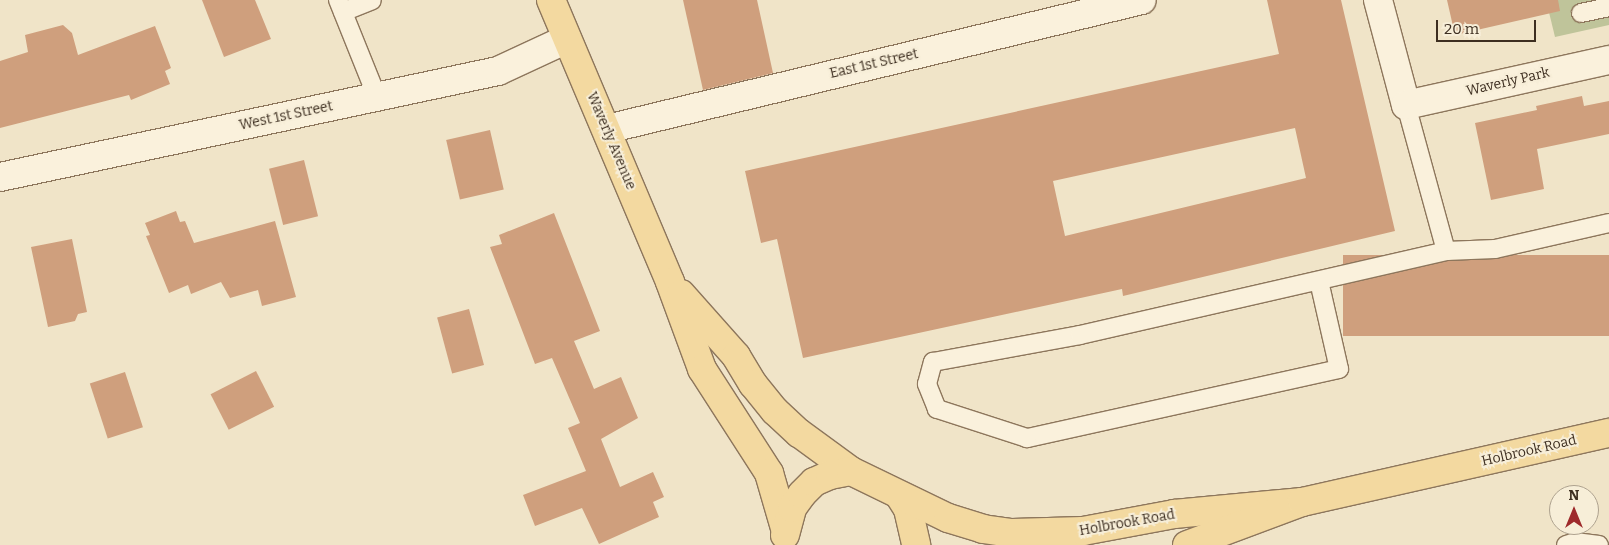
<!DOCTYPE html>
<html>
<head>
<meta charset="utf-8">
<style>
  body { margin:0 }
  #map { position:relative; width:1609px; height:545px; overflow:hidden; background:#f0e4c8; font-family:Bitter,serif }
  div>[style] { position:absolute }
  .cemetery>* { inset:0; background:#bfc49a }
  .building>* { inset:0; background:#cf9f7d; transform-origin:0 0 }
  .roads { filter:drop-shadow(1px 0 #8d765c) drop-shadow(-1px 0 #8d765c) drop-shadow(0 1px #8d765c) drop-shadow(0 -1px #8d765c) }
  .service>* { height:18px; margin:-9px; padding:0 9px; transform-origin:9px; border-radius:9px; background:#faf1dc }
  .minor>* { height:28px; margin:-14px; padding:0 14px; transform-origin:14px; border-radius:14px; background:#faf1dc }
  .primary>* { height:28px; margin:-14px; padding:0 14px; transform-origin:14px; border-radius:14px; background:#f3d9a0 }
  span { translate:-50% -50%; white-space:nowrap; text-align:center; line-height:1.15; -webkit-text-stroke:4px #f7eed8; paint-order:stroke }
  .street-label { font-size:14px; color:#3d2e20 }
  .north { position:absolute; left:1549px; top:485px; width:50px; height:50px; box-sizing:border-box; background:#f7eed8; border:1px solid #ada18e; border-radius:50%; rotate:0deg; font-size:14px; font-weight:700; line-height:20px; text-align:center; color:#3d2e20 }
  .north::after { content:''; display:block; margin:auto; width:18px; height:22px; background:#9e2a2b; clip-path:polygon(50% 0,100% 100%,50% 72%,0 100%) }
  .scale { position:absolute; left:1436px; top:20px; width:100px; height:22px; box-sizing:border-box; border:2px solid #3d2e20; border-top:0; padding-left:6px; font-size:15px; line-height:18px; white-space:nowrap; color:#3d2e20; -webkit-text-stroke:4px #f7eed8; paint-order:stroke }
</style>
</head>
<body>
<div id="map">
  <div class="cemetery">
    <div style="clip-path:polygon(1546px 0,1609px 0,1609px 25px,1555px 37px)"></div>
  </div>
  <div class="building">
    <div style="clip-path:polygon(202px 0,255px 0,271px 39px,224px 57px)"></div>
    <div style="clip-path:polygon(683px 0,757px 0,773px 73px,703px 90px)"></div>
    <div style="clip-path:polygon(evenodd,1267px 0,1341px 0,1395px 231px,1123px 296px,1122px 289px,803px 358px,777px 239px,761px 243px,745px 171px,1279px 54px,1267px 0,1295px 128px,1306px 178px,1065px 236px,1053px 181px,1295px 128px)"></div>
    <div style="clip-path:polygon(1447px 0,1558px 0,1560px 11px,1455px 35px)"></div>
    <div style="clip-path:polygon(63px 25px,72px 33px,78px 55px,155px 26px,171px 68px,165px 71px,170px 84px,131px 100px,129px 95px,0 128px,0 61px,28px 52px,25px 35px)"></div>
    <div style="clip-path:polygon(1582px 96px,1584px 106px,1609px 101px,1609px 134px,1537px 149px,1544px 189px,1491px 200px,1475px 123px,1537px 110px,1536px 106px)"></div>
    <div style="left:490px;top:130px;width:61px;height:45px;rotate:77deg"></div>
    <div style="left:304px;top:160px;width:58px;height:36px;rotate:76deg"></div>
    <div style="clip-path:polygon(176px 211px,180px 222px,185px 221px,194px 243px,275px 221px,296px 297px,262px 306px,258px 290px,230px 298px,221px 282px,191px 294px,188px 285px,169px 293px,146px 236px,150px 235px,145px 223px)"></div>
    <div style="clip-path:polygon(554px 213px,600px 331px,574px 341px,594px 389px,621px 377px,638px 418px,601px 439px,620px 487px,653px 472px,664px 497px,653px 502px,659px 517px,599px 544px,582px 508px,535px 526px,523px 495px,586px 471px,568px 428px,580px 423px,552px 358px,535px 364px,490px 247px,502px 244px,499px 235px)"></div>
    <div style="clip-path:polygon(72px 239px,87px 312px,78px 314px,75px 321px,48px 327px,31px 247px)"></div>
    <div style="left:1609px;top:255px;width:81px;height:266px;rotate:90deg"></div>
    <div style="left:469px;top:309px;width:58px;height:33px;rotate:75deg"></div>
    <div style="left:256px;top:371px;width:40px;height:51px;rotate:63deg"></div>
    <div style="left:125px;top:372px;width:58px;height:37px;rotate:72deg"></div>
  </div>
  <div class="roads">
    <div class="service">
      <div style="left:338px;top:0;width:105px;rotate:68.1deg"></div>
      <div style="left:343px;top:12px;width:31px;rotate:-22deg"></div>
      <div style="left:1581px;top:13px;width:29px;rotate:-12deg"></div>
      <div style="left:1446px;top:251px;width:49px;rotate:-2.3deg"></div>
      <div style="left:1495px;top:249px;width:117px;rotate:-12.8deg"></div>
      <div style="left:1319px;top:281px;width:90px;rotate:77.2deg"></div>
      <div style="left:1339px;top:369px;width:320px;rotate:167.5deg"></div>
      <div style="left:1027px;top:438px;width:95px;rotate:-162.1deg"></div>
      <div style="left:937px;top:409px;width:27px;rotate:-112deg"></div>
      <div style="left:927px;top:384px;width:23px;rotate:-75deg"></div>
      <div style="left:933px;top:362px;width:149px;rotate:-10.4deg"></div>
      <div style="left:1080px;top:335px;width:376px;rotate:-12.9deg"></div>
      <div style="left:1446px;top:251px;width:151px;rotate:-105.3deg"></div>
      <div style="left:1566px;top:545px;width:9px;rotate:-18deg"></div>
      <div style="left:1575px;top:542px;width:24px;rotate:7deg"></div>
    </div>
    <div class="minor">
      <div style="left:1378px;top:0;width:109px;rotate:75.1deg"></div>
      <div style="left:1406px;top:105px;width:208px;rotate:-12.5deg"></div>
      <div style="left:607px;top:129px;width:550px;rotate:-13.56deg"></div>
      <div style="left:0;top:177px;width:509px;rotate:-12.02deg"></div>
      <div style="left:498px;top:71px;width:76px;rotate:-24.9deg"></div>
    </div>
    <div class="primary">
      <div style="left:551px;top:0;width:306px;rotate:67.1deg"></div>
      <div style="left:670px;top:282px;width:93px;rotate:69.8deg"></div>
      <div style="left:702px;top:369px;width:124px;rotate:57.2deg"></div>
      <div style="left:769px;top:473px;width:57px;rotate:73.8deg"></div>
      <div style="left:681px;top:294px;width:83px;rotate:48.4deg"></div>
      <div style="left:736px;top:356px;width:33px;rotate:59deg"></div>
      <div style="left:753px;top:384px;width:35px;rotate:51deg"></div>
      <div style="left:775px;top:411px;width:33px;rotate:43deg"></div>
      <div style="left:799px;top:433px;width:64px;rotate:36.2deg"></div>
      <div style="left:899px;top:495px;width:17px;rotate:57deg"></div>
      <div style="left:908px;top:509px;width:37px;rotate:77deg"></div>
      <div style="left:785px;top:535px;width:28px;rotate:-75deg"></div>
      <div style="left:792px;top:508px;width:17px;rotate:-54deg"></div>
      <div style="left:802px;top:494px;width:17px;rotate:-45deg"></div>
      <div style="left:814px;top:482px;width:17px;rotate:-24deg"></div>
      <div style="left:830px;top:475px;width:21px;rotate:-11deg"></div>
      <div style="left:851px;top:471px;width:108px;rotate:25.9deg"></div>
      <div style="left:948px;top:518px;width:37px;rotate:17deg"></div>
      <div style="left:983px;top:529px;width:29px;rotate:8deg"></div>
      <div style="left:1012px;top:533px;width:71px;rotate:-1.6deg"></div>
      <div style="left:1083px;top:531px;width:93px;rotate:-10.6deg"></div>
      <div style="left:1174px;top:514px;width:129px;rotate:-5.4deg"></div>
      <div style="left:1187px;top:545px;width:123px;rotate:-20.5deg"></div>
      <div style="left:1302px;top:502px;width:315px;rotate:-12.7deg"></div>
    </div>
  </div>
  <div class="street-label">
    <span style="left:874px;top:64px;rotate:-13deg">East 1st Street</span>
    <span style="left:1508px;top:82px;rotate:-13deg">Waverly Park</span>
    <span style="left:286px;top:116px;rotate:-12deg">West 1st Street</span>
    <span style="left:611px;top:141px;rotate:67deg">Waverly Avenue</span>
    <span style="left:1529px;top:451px;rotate:-13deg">Holbrook Road</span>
    <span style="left:1127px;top:523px;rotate:-10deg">Holbrook Road</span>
  </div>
  <div class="north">N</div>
  <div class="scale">20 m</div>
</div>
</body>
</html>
